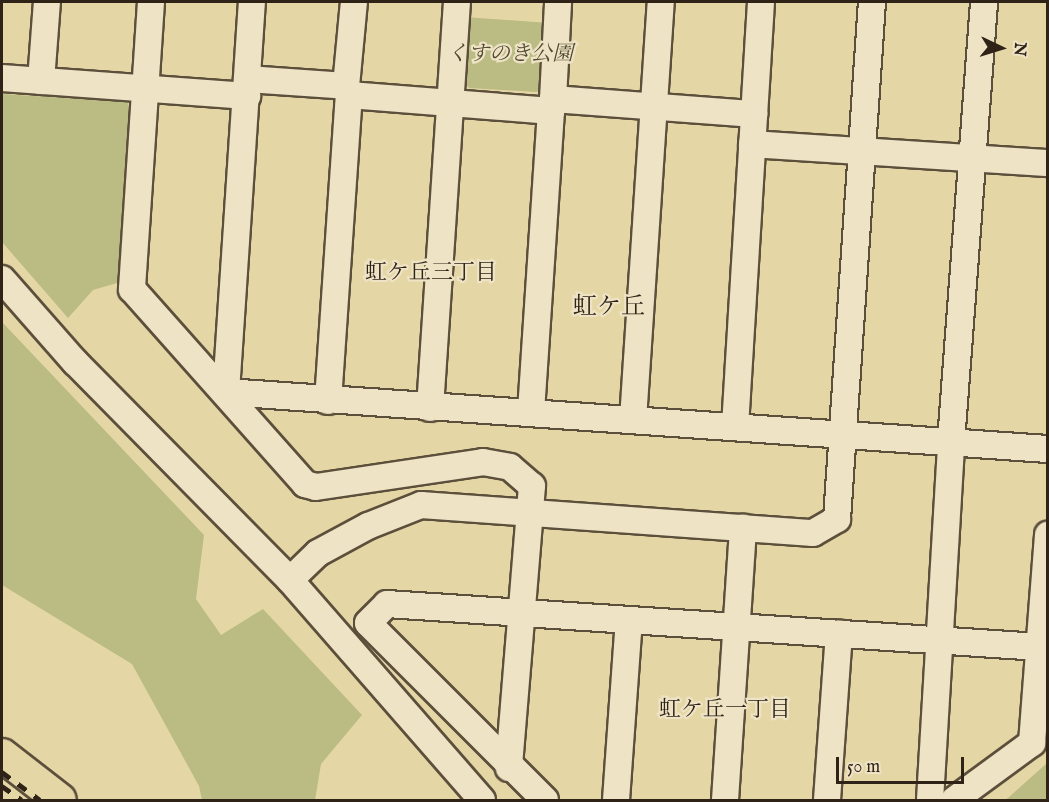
<!DOCTYPE html>
<html>
<head>
<meta charset="utf-8">
<style>
  body { margin:0 }
  #map { position:relative; width:1049px; height:802px; overflow:hidden; background:#e5d6a6; font-family:"IM FELL English","Noto Serif JP",serif }
  div>[style] { position:absolute }
  .green>* { inset:0; background:#babc83 }
  .roads { filter:drop-shadow(2px 0 #5c4f3b) drop-shadow(-2px 0 #5c4f3b) drop-shadow(0 2px #5c4f3b) drop-shadow(0 -2px #5c4f3b) }
  .minor>* { height:26px; margin:-13px; padding:0 13px; transform-origin:13px; border-radius:13px; background:#eee4c5 }
  .major>* { height:32px; margin:-16px; padding:0 16px; transform-origin:16px; border-radius:16px; background:#e5d6a6 }
  .rail>* { height:4.5px; margin-top:-2.25px; transform-origin:0; background:repeating-linear-gradient(90deg,#2f2217 0 10px,transparent 0 20px) }
  span { translate:-50% -50%; white-space:nowrap; text-align:center; line-height:1.15; -webkit-text-stroke:4.5px #eee4c5; paint-order:stroke }
  .park-label { font-size:21px; color:#524832; font-style:italic }
  .neighbourhood-label { font-size:22px; color:#2f2217 }
  .quarter-label { font-size:24px; color:#2f2217 }
  .frame { position:absolute; inset:0; border:3px solid #2f2217; pointer-events:none }
  .north { position:absolute; left:971px; top:18px; width:60px; height:60px; -webkit-text-stroke:4px #eee4c5; paint-order:stroke; rotate:94deg; font-size:16px; font-weight:700; line-height:24px; text-align:center; color:#2f2217 }
  .north::after { content:''; display:block; margin:auto; width:21px; height:27px; background:#2f2217; clip-path:polygon(50% 0,100% 100%,50% 72%,0 100%) }
  .scale { position:absolute; left:836px; top:757px; width:128px; height:27px; box-sizing:border-box; border:3px solid #2f2217; border-top:0; padding-left:8px; font-size:18px; line-height:21px; white-space:nowrap; color:#2f2217; -webkit-text-stroke:4px #eee4c5; paint-order:stroke }
</style>
</head>
<body>
<div id="map">
  <div class="green">
    <div style="clip-path:polygon(464px 17px,549px 23px,545px 83px,537px 92px,469px 88px,459px 76px)"></div>
    <div style="clip-path:polygon(2px 94px,127px 102px,132px 112px,124px 281px,93px 290px,68px 318px,2px 242px)"></div>
    <div style="clip-path:polygon(2px 322px,204px 535px,196px 599px,221px 635px,263px 609px,362px 715px,321px 764px,315px 800px,202px 800px,199px 786px,132px 664px,2px 585px)"></div>
    <div style="clip-path:polygon(1047px 763px,1047px 800px,1004px 800px,1008px 798px)"></div>
  </div>
  <div class="roads">
    <div class="minor">
      <div style="left:151px;top:2px;width:288px;rotate:93.8deg"></div>
      <div style="left:132px;top:289px;width:261px;rotate:48.4deg"></div>
      <div style="left:305px;top:484px;width:11px;rotate:15deg"></div>
      <div style="left:316px;top:487px;width:169px;rotate:-8.5deg"></div>
      <div style="left:483px;top:462px;width:27px;rotate:10deg"></div>
      <div style="left:510px;top:467px;width:29px;rotate:41deg"></div>
      <div style="left:532px;top:486px;width:283px;rotate:94.7deg"></div>
      <div style="left:2px;top:78px;width:246px;rotate:4.2deg"></div>
      <div style="left:247px;top:79px;width:99px;rotate:4deg"></div>
      <div style="left:346px;top:86px;width:9px;rotate:72deg"></div>
      <div style="left:349px;top:95px;width:203px;rotate:4.5deg"></div>
      <div style="left:551px;top:111px;width:12px;rotate:-81deg"></div>
      <div style="left:553px;top:99px;width:202px;rotate:4.3deg"></div>
      <div style="left:41px;top:81px;width:79px;rotate:-85.7deg"></div>
      <div style="left:346px;top:86px;width:84px;rotate:-84.6deg"></div>
      <div style="left:553px;top:99px;width:97px;rotate:-87deg"></div>
      <div style="left:752px;top:144px;width:297px;rotate:3.7deg"></div>
      <div style="left:2px;top:279px;width:111px;rotate:48.7deg"></div>
      <div style="left:75px;top:362px;width:306px;rotate:45.4deg"></div>
      <div style="left:290px;top:580px;width:292px;rotate:48.9deg"></div>
      <div style="left:226px;top:392px;width:824px;rotate:3.97deg"></div>
      <div style="left:226px;top:392px;width:391px;rotate:-86.2deg"></div>
      <div style="left:328px;top:401px;width:307px;rotate:-86.1deg"></div>
      <div style="left:430px;top:408px;width:407px;rotate:-86.2deg"></div>
      <div style="left:531px;top:412px;width:302px;rotate:-86.2deg"></div>
      <div style="left:633px;top:420px;width:419px;rotate:-86.2deg"></div>
      <div style="left:735px;top:427px;width:426px;rotate:-86.5deg"></div>
      <div style="left:290px;top:580px;width:39px;rotate:-44deg"></div>
      <div style="left:318px;top:553px;width:57px;rotate:-28.4deg"></div>
      <div style="left:368px;top:526px;width:57px;rotate:-21.6deg"></div>
      <div style="left:421px;top:505px;width:393px;rotate:4.1deg"></div>
      <div style="left:813px;top:533px;width:28px;rotate:-30deg"></div>
      <div style="left:837px;top:519px;width:518px;rotate:-86.13deg"></div>
      <div style="left:545px;top:800px;width:250px;rotate:-135deg"></div>
      <div style="left:368px;top:623px;width:27px;rotate:-45deg"></div>
      <div style="left:387px;top:604px;width:654px;rotate:3.77deg"></div>
      <div style="left:616px;top:800px;width:180px;rotate:-85.9deg"></div>
      <div style="left:725px;top:800px;width:273px;rotate:-86.2deg"></div>
      <div style="left:827px;top:800px;width:167px;rotate:-85.9deg"></div>
      <div style="left:930px;top:800px;width:359px;rotate:-86.6deg"></div>
      <div style="left:951px;top:442px;width:441px;rotate:-85.7deg"></div>
      <div style="left:954px;top:800px;width:97px;rotate:-36.2deg"></div>
      <div style="left:1032px;top:743px;width:209px;rotate:-85.6deg"></div>
    </div>
    <div class="major">
      <div style="left:2px;top:755px;width:73px;rotate:37.8deg"></div>
    </div>
  </div>
  <div class="rail">
    <div style="left:2px;top:772px;width:47px;rotate:36.4deg"></div>
    <div style="left:2px;top:786px;width:24px;rotate:35deg"></div>
  </div>
  <div class="park-label">
    <span style="left:510px;top:55px">くすのき公園</span>
  </div>
  <div class="neighbourhood-label">
    <span style="left:431px;top:274px">虹ケ丘三丁目</span>
    <span style="left:725px;top:711px">虹ケ丘一丁目</span>
  </div>
  <div class="quarter-label">
    <span style="left:609px;top:308px">虹ケ丘</span>
  </div>
  <div class="frame"></div>
  <div class="north">N</div>
  <div class="scale">50 m</div>
</div>
</body>
</html>
